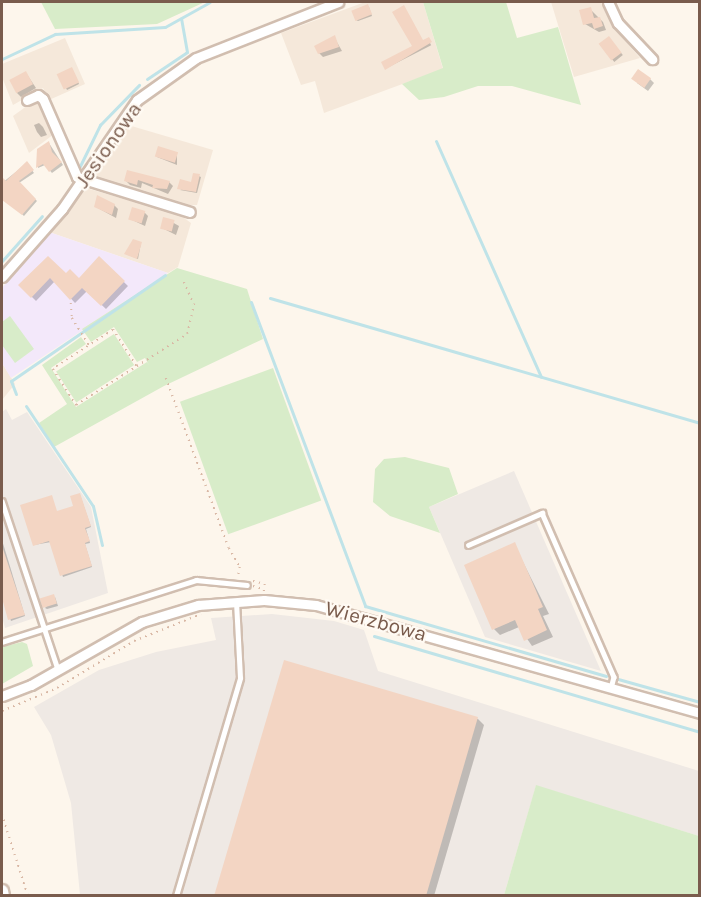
<!DOCTYPE html>
<html>
<head>
<meta charset="utf-8">
<style>
  body { margin:0 }
  #map { position:relative; width:701px; height:897px; overflow:hidden; background:#fdf6ec; font-family:Karla,sans-serif }
  div>[style] { position:absolute }
  .residential>* { inset:0; background:#f5e8da }
  .industrial>* { inset:0; background:#efe9e4 }
  .education>* { inset:0; background:#f3e8fa }
  .green>* { inset:0; background:#d8ecc9; transform-origin:0 0 }
  .shadow>* { inset:0; background:#0003; transform-origin:0 0 }
  .stream>* { height:3px; margin:-1.5px; padding:0 1.5px; transform-origin:1.5px; border-radius:1.5px; background:#bfe3e8 }
  .building>* { inset:0; background:#f3d5c3; transform-origin:0 0 }
  .path>* { height:1.5px; margin-top:-0.75px; transform-origin:0; background:repeating-linear-gradient(90deg,#d9b8a5 0 1.5px,transparent 0 6px) }
  .roads { filter:drop-shadow(2px 0 #d1beb0) drop-shadow(-2px 0 #d1beb0) drop-shadow(0 2px #d1beb0) drop-shadow(0 -2px #d1beb0) }
  .lane>* { height:4.5px; margin:-2.25px; padding:0 2.25px; transform-origin:2.25px; border-radius:2.25px; background:#fff }
  .street>* { height:9px; margin:-4.5px; padding:0 4.5px; transform-origin:4.5px; border-radius:4.5px; background:#fff }
  .secondary>* { height:12px; margin:-6px; padding:0 6px; transform-origin:6px; border-radius:6px; background:#fff }
  span { translate:-50% -50%; white-space:nowrap; text-align:center; line-height:1.15; -webkit-text-stroke:4.5px #fffaf3; paint-order:stroke }
  .street-label { font-size:21px; color:#7a5c4d }
  .frame { position:absolute; inset:0; border:3px solid #7a5c4d; pointer-events:none }
</style>
</head>
<body>
<div id="map">
  <div class="residential">
    <div style="clip-path:polygon(365px 2px,423px 2px,443px 69px,324px 113px,315px 81px,301px 85px,281px 33px)"></div>
    <div style="clip-path:polygon(551px 2px,601px 2px,620px 35px,640px 58px,574px 77px)"></div>
    <div style="clip-path:polygon(65px 38px,85px 84px,49px 100px,43px 88px,13px 105px,2px 77px,2px 64px)"></div>
    <div style="clip-path:polygon(31px 103px,41px 103px,54px 134px,29px 153px,13px 116px)"></div>
    <div style="clip-path:polygon(128px 125px,213px 150px,197px 205px,181px 205px,91px 179px,118px 129px)"></div>
    <div style="clip-path:polygon(86px 188px,180px 215px,191px 223px,178px 267px,168px 273px,49px 232px)"></div>
    <div style="clip-path:polygon(2px 363px,15px 384px,2px 400px)"></div>
  </div>
  <div class="industrial">
    <div style="clip-path:polygon(6px 409px,12px 420px,27px 412px,91px 507px,108px 593px,5px 628px,2px 617px,2px 412px)"></div>
    <div style="clip-path:polygon(514px 471px,601px 671px,485px 637px,429px 507px)"></div>
    <div style="clip-path:polygon(272px 614px,334px 621px,364px 630px,378px 671px,699px 771px,699px 836px,536px 786px,504px 895px,80px 895px,71px 803px,51px 735px,34px 707px,99px 670px,156px 652px,216px 640px,211px 618px)"></div>
  </div>
  <div class="education">
    <div style="clip-path:polygon(49px 232px,168px 273px,11px 378px,2px 363px,2px 288px)"></div>
  </div>
  <div class="green">
    <div style="clip-path:polygon(41px 2px,205px 2px,157px 24px,55px 29px)"></div>
    <div style="clip-path:polygon(423px 2px,506px 2px,517px 38px,558px 27px,581px 105px,512px 86px,478px 86px,444px 97px,419px 100px,402px 84px,443px 68px)"></div>
    <div style="clip-path:polygon(177px 268px,247px 289px,263px 339px,164px 386px,54px 447px,39px 423px,67px 404px,42px 365px,81px 337px,86px 344px,51px 368px,76px 407px,147px 362px,149px 365px,145px 358px,137px 362px,114px 327px,91px 342px,82px 329px)"></div>
    <div style="clip-path:polygon(10px 316px,34px 349px,15px 363px,2px 345px,2px 322px)"></div>
    <div style="left:114px;top:334px;width:37px;height:69px;rotate:57deg"></div>
    <div style="left:273px;top:368px;width:141px;height:99px;rotate:70deg"></div>
    <div style="clip-path:polygon(405px 457px,449px 468px,458px 494px,429px 507px,440px 533px,390px 516px,373px 502px,375px 469px,384px 459px)"></div>
    <div style="clip-path:polygon(22px 642px,27px 644px,33px 666px,2px 684px,2px 647px)"></div>
    <div style="clip-path:polygon(536px 785px,699px 836px,699px 895px,504px 895px)"></div>
  </div>
  <div class="shadow">
    <div style="clip-path:polygon(369px 7px,372px 16px,358px 21px,356px 20px)"></div>
    <div style="clip-path:polygon(590px 9px,603px 22px,606px 30px,599px 32px,585px 24px)"></div>
    <div style="clip-path:polygon(334px 37px,342px 51px,323px 57px,319px 53px)"></div>
    <div style="left:609px;top:38px;width:22px;height:11px;rotate:51deg"></div>
    <div style="left:428px;top:39px;width:7px;height:51px;rotate:63deg"></div>
    <div style="clip-path:polygon(73px 71px,79px 84px,67px 90px,66px 88px)"></div>
    <div style="clip-path:polygon(26px 73px,36px 88px,21px 97px,17px 93px)"></div>
    <div style="clip-path:polygon(650px 79px,654px 83px,648px 91px,637px 83px)"></div>
    <div style="clip-path:polygon(39px 123px,43px 127px,47px 135px,41px 137px,37px 132px,34px 125px)"></div>
    <div style="clip-path:polygon(49px 143px,63px 165px,52px 173px,45px 165px,38px 168px,38px 150px)"></div>
    <div style="clip-path:polygon(177px 153px,177px 165px,157px 157px)"></div>
    <div style="clip-path:polygon(27px 163px,34px 173px,19px 183px,37px 201px,24px 216px,2px 196px,2px 183px)"></div>
    <div style="clip-path:polygon(128px 172px,169px 182px,173px 186px,168px 194px,142px 183px,141px 188px,130px 185px,126px 181px)"></div>
    <div style="clip-path:polygon(194px 174px,201px 177px,197px 193px,180px 190px,192px 184px)"></div>
    <div style="clip-path:polygon(114px 205px,118px 209px,116px 218px,96px 207px)"></div>
    <div style="clip-path:polygon(144px 212px,148px 216px,145px 226px,130px 219px)"></div>
    <div style="clip-path:polygon(165px 218px,179px 226px,176px 235px,162px 228px)"></div>
    <div style="clip-path:polygon(141px 243px,138px 259px,126px 254px)"></div>
    <div style="clip-path:polygon(48px 258px,66px 275px,79px 280px,99px 258px,128px 286px,106px 309px,87px 291px,75px 303px,55px 281px,36px 301px,20px 285px)"></div>
    <div style="clip-path:polygon(80px 495px,91px 527px,86px 529px,90px 543px,85px 544px,92px 567px,63px 577px,51px 542px,34px 545px,57px 512px,75px 507px)"></div>
    <div style="clip-path:polygon(2px 540px,25px 616px,11px 621px,2px 593px)"></div>
    <div style="clip-path:polygon(514px 544px,549px 614px,543px 616px,553px 637px,532px 646px,519px 627px,500px 635px,494px 629px)"></div>
    <div style="clip-path:polygon(55px 597px,58px 606px,47px 609px,45px 608px)"></div>
    <div style="clip-path:polygon(285px 662px,478px 719px,484px 725px,434px 896px,216px 896px)"></div>
  </div>
  <div class="stream">
    <div style="left:2px;top:59px;width:59px;rotate:-25.3deg"></div>
    <div style="left:55px;top:34px;width:110px;rotate:-3.6deg"></div>
    <div style="left:165px;top:27px;width:51px;rotate:-29.1deg"></div>
    <div style="left:147px;top:79px;width:48px;rotate:-34deg"></div>
    <div style="left:187px;top:52px;width:34px;rotate:-100deg"></div>
    <div style="left:436px;top:141px;width:258px;rotate:66deg"></div>
    <div style="left:80px;top:166px;width:46px;rotate:-64deg"></div>
    <div style="left:100px;top:125px;width:56px;rotate:-45.7deg"></div>
    <div style="left:2px;top:261px;width:60px;rotate:-48.4deg"></div>
    <div style="left:270px;top:298px;width:448px;rotate:16.2deg"></div>
    <div style="left:251px;top:302px;width:325px;rotate:69.4deg"></div>
    <div style="left:365px;top:606px;width:251px;rotate:16.2deg"></div>
    <div style="left:16px;top:394px;width:14px;rotate:-111deg"></div>
    <div style="left:11px;top:381px;width:187px;rotate:-34.5deg"></div>
    <div style="left:26px;top:406px;width:120px;rotate:56.2deg"></div>
    <div style="left:93px;top:506px;width:40px;rotate:77deg"></div>
    <div style="left:374px;top:636px;width:340px;rotate:16.4deg"></div>
    <div style="left:618px;top:679px;width:85px;rotate:15.7deg"></div>
  </div>
  <div class="building">
    <div style="left:368px;top:4px;width:11px;height:18px;rotate:68deg"></div>
    <div style="clip-path:polygon(404px 5px,423px 40px,429px 37px,432px 42px,385px 70px,381px 62px,412px 46px,392px 12px)"></div>
    <div style="clip-path:polygon(591px 7px,594px 18px,600px 17px,603px 26px,594px 29px,592px 23px,583px 25px,579px 10px)"></div>
    <div style="clip-path:polygon(335px 35px,339px 47px,318px 54px,314px 46px)"></div>
    <div style="left:609px;top:36px;width:21px;height:13px;rotate:53deg"></div>
    <div style="left:72px;top:67px;width:17px;height:17px;rotate:65deg"></div>
    <div style="left:638px;top:69px;width:16px;height:12px;rotate:35deg"></div>
    <div style="left:26px;top:71px;width:15px;height:19px;rotate:62deg"></div>
    <div style="clip-path:polygon(49px 141px,52px 152px,62px 162px,49px 172px,43px 164px,36px 168px,37px 149px)"></div>
    <div style="left:158px;top:146px;width:21px;height:11px;rotate:17deg"></div>
    <div style="clip-path:polygon(27px 161px,34px 170px,19px 181px,36px 199px,22px 215px,2px 200px,2px 177px,6px 181px)"></div>
    <div style="clip-path:polygon(127px 170px,170px 181px,167px 189px,152px 188px,153px 185px,138px 180px,137px 185px,124px 181px)"></div>
    <div style="clip-path:polygon(193px 173px,200px 174px,196px 192px,177px 189px,180px 179px,191px 182px)"></div>
    <div style="clip-path:polygon(97px 195px,115px 204px,112px 215px,94px 207px)"></div>
    <div style="left:132px;top:207px;width:14px;height:13px;rotate:17deg"></div>
    <div style="left:163px;top:217px;width:12px;height:12px;rotate:14deg"></div>
    <div style="clip-path:polygon(133px 239px,142px 242px,137px 259px,124px 254px)"></div>
    <div style="clip-path:polygon(48px 256px,66px 273px,70px 269px,79px 278px,99px 256px,125px 281px,101px 306px,82px 288px,70px 300px,50px 278px,31px 298px,18px 285px)"></div>
    <div style="clip-path:polygon(80px 493px,91px 526px,85px 528px,90px 541px,85px 543px,92px 566px,60px 576px,49px 541px,33px 546px,20px 505px,52px 495px,57px 511px,73px 506px,70px 496px)"></div>
    <div style="clip-path:polygon(515px 542px,543px 607px,538px 609px,547px 630px,524px 641px,515px 620px,492px 630px,464px 565px)"></div>
    <div style="clip-path:polygon(2px 546px,25px 615px,8px 620px,2px 598px)"></div>
    <div style="left:54px;top:594px;width:10px;height:15px;rotate:73deg"></div>
    <div style="clip-path:polygon(284px 660px,478px 717px,426px 896px,214px 896px)"></div>
  </div>
  <div class="path">
    <div style="left:184px;top:282px;width:24px;rotate:66deg"></div>
    <div style="left:71px;top:303px;width:15px;rotate:86deg"></div>
    <div style="left:72px;top:318px;width:32px;rotate:58deg"></div>
    <div style="left:136px;top:366px;width:43px;rotate:-122.6deg"></div>
    <div style="left:113px;top:330px;width:72px;rotate:147deg"></div>
    <div style="left:53px;top:369px;width:43px;rotate:57.4deg"></div>
    <div style="left:76px;top:405px;width:132px;rotate:-32.6deg"></div>
    <div style="left:187px;top:334px;width:31px;rotate:-77deg"></div>
    <div style="left:166px;top:378px;width:181px;rotate:69.7deg"></div>
    <div style="left:229px;top:548px;width:22px;rotate:60deg"></div>
    <div style="left:240px;top:567px;width:11px;rotate:100deg"></div>
    <div style="left:253px;top:581px;width:12px;rotate:14deg"></div>
    <div style="left:265px;top:584px;width:8px;rotate:97deg"></div>
    <div style="left:253px;top:586px;width:10px;rotate:17deg"></div>
    <div style="left:2px;top:711px;width:60px;rotate:-22.7deg"></div>
    <div style="left:57px;top:688px;width:90px;rotate:-31.4deg"></div>
    <div style="left:134px;top:641px;width:72px;rotate:-21.9deg"></div>
    <div style="left:2px;top:814px;width:86px;rotate:72.4deg"></div>
  </div>
  <div class="roads">
    <div class="lane">
      <div style="left:2px;top:501px;width:177px;rotate:71.6deg"></div>
      <div style="left:468px;top:545px;width:81px;rotate:-23.4deg"></div>
      <div style="left:542px;top:513px;width:179px;rotate:66.3deg"></div>
      <div style="left:614px;top:677px;width:11px;rotate:105deg"></div>
      <div style="left:2px;top:642px;width:204px;rotate:-17.7deg"></div>
      <div style="left:196px;top:580px;width:51px;rotate:5.6deg"></div>
      <div style="left:176px;top:896px;width:227px;rotate:-73.6deg"></div>
      <div style="left:240px;top:678px;width:76px;rotate:-93deg"></div>
    </div>
    <div class="street">
      <div style="left:608px;top:2px;width:23px;rotate:65deg"></div>
      <div style="left:618px;top:23px;width:50px;rotate:46.6deg"></div>
      <div style="left:27px;top:100px;width:12px;rotate:-24deg"></div>
      <div style="left:38px;top:95px;width:6px;rotate:39deg"></div>
      <div style="left:43px;top:99px;width:85px;rotate:66.4deg"></div>
      <div style="left:77px;top:177px;width:118px;rotate:17.2deg"></div>
      <div style="left:2px;top:277px;width:91px;rotate:-48.6deg"></div>
      <div style="left:62px;top:209px;width:132px;rotate:-55.5deg"></div>
      <div style="left:137px;top:100px;width:72px;rotate:-35.4deg"></div>
      <div style="left:196px;top:58px;width:153px;rotate:-21.5deg"></div>
      <div style="left:2px;top:696px;width:31px;rotate:-21deg"></div>
      <div style="left:31px;top:685px;width:128px;rotate:-29.6deg"></div>
      <div style="left:142px;top:622px;width:59px;rotate:-16.9deg"></div>
      <div style="left:198px;top:605px;width:66px;rotate:-4.3deg"></div>
      <div style="left:264px;top:600px;width:52px;rotate:5.5deg"></div>
      <div style="left:316px;top:605px;width:399px;rotate:15.7deg"></div>
    </div>
    <div class="secondary">
      <div style="left:2px;top:891px;width:5px;rotate:79deg"></div>
    </div>
  </div>
  <div class="street-label">
    <span style="left:108px;top:145px;rotate:-55deg">Jesionowa</span>
    <span style="left:376px;top:621px;rotate:15deg">Wierzbowa</span>
  </div>
  <div class="frame"></div>
</div>
</body>
</html>
